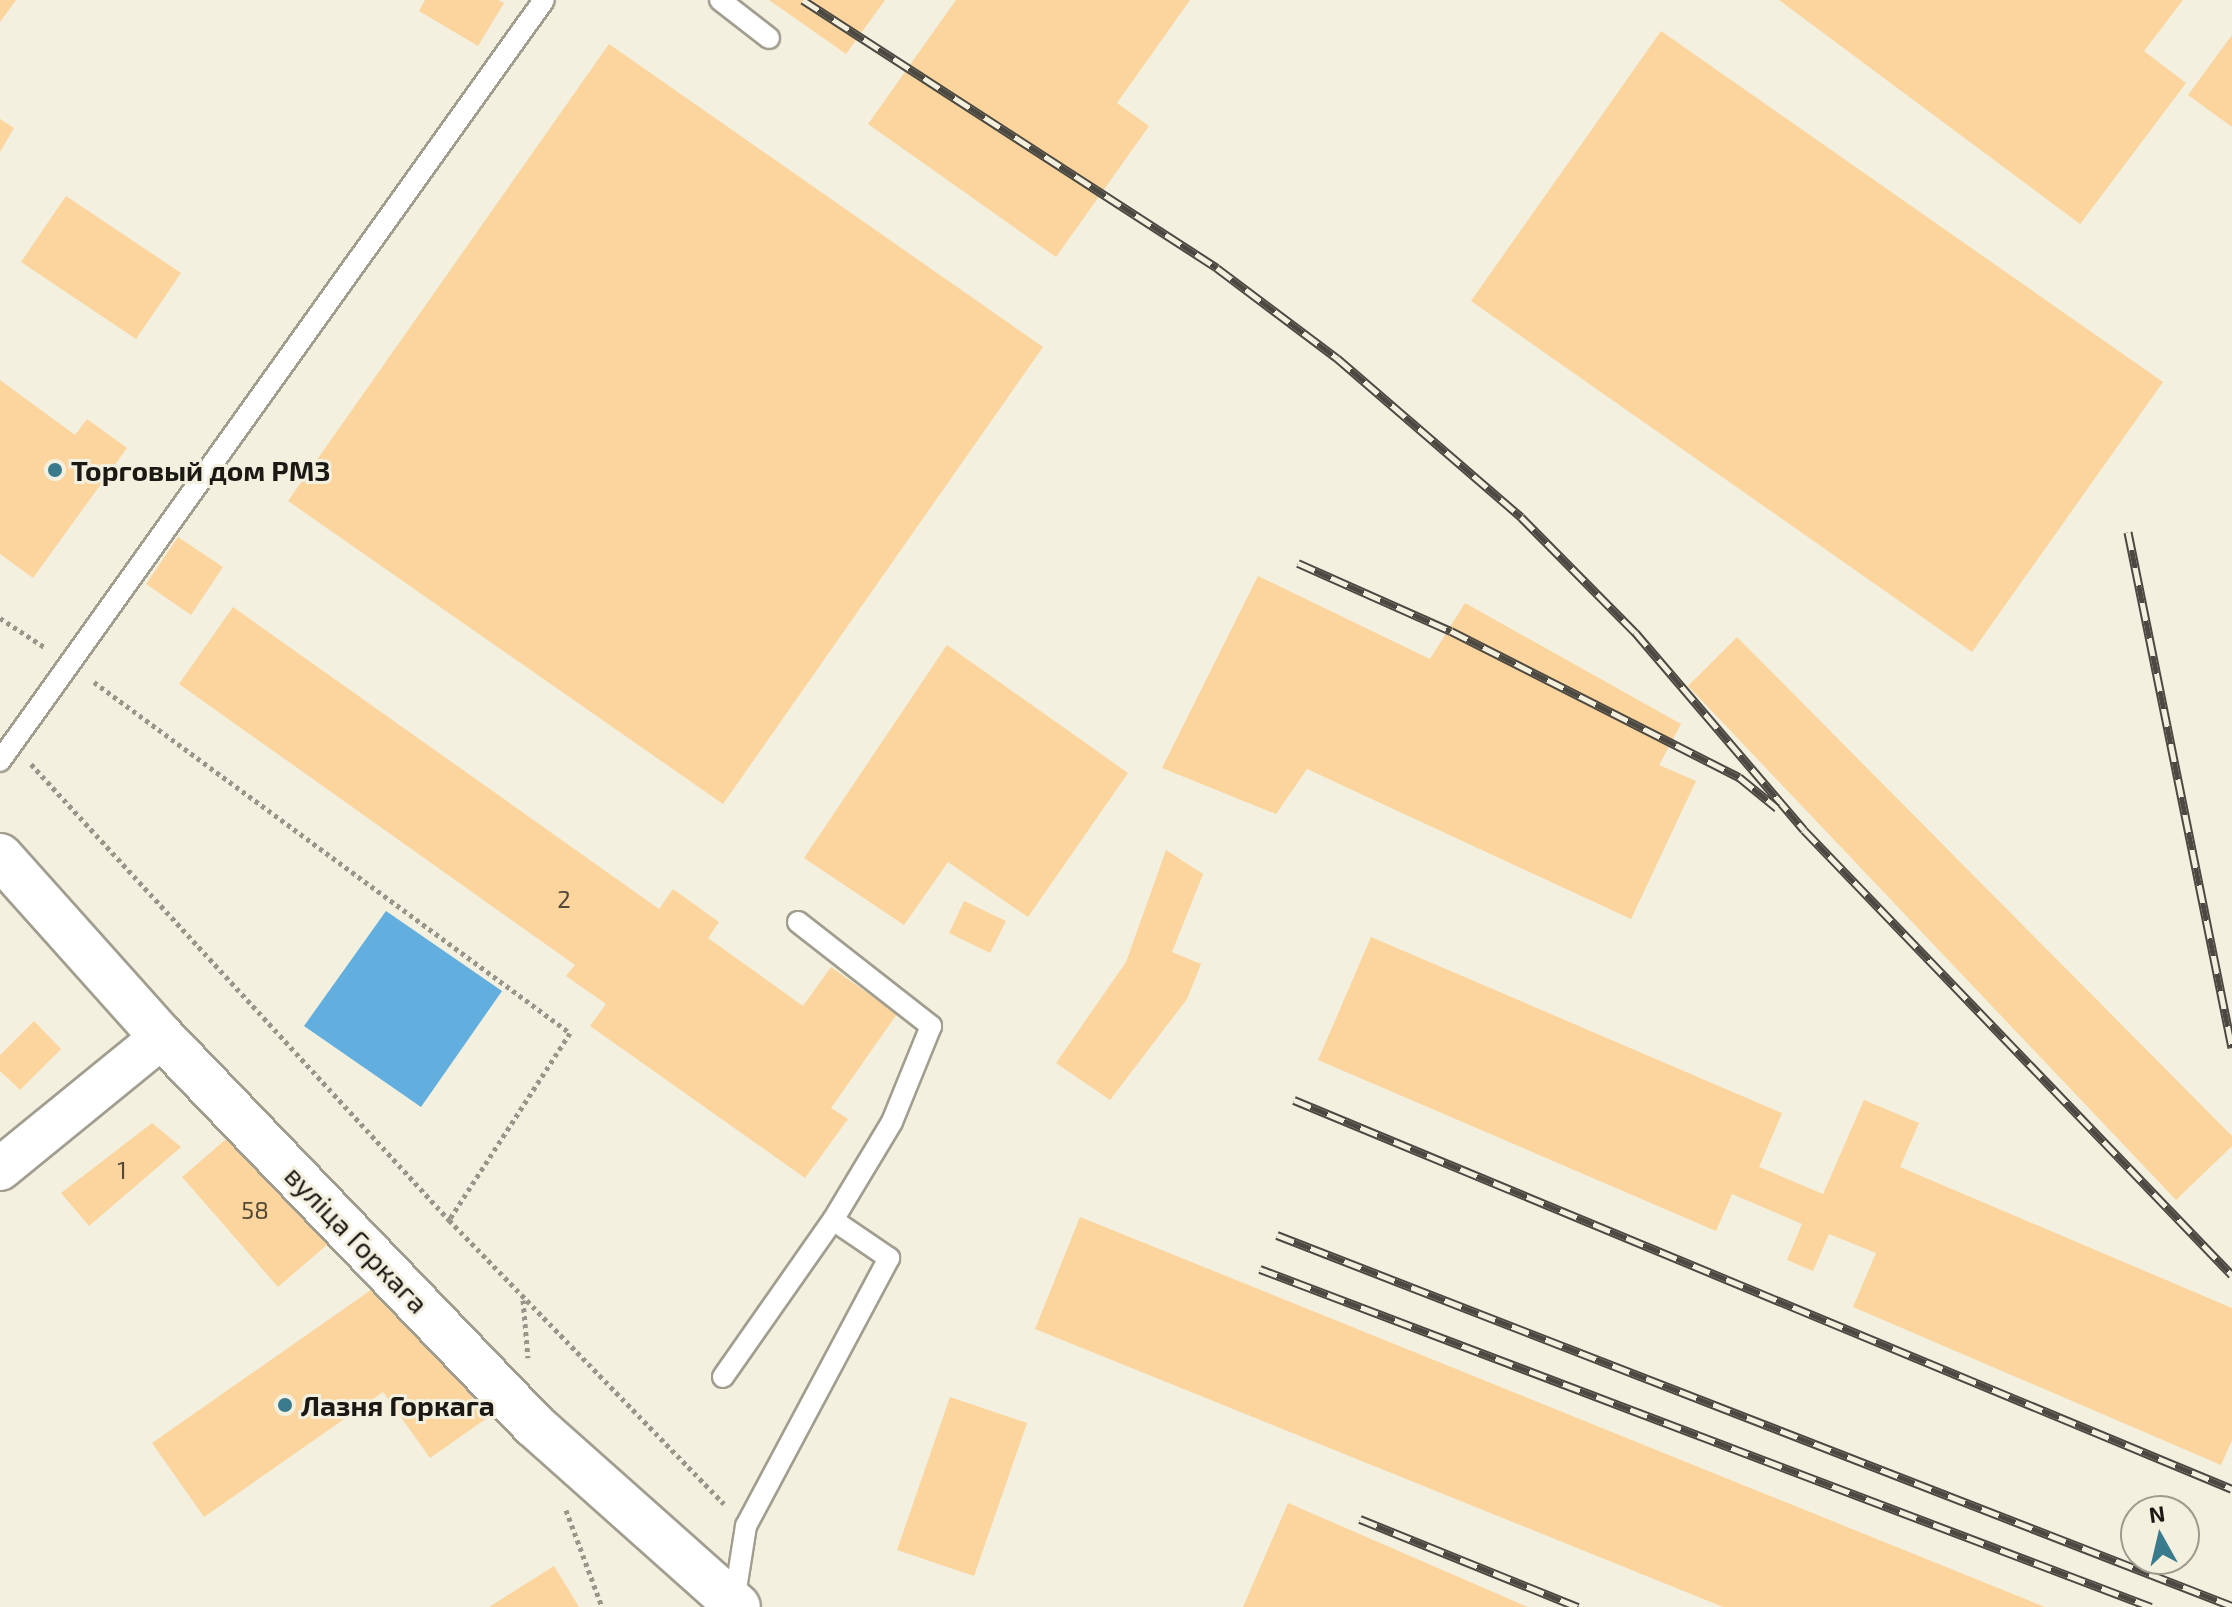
<!DOCTYPE html>
<html>
<head>
<meta charset="utf-8">
<style>
  body { margin:0 }
  #map { position:relative; width:2232px; height:1607px; overflow:hidden; background:#f3f0e0; font-family:"Exo 2",sans-serif }
  div>[style] { position:absolute }
  .water>* { inset:0; background:#62afdf }
  .building>* { inset:0; background:#fbd59d }
  .path>* { height:5px; margin-top:-2.5px; transform-origin:0; background:repeating-linear-gradient(90deg,#98958a 0 4px,transparent 0 8px) }
  .roads { filter:drop-shadow(2px 0 #a19e90) drop-shadow(-2px 0 #a19e90) drop-shadow(0 2px #a19e90) drop-shadow(0 -2px #a19e90) }
  .lane>* { height:20px; margin:-10px; padding:0 10px; transform-origin:10px; border-radius:10px; background:#fff }
  .street>* { height:42px; margin:-21px; padding:0 21px; transform-origin:21px; border-radius:21px; background:#fff }
  .secondary>* { height:44px; margin:-22px; padding:0 22px; transform-origin:22px; border-radius:22px; background:#fff }
  .rail>* { height:9px; margin-top:-4.5px; transform-origin:0; background:repeating-linear-gradient(90deg,#f3f0e0 0 18px,#4b4942 0 36px); box-sizing:border-box; border-block:2px solid #4b4942 }
  .dots>* { width:22px; height:22px; translate:-50% -50%; box-sizing:border-box; border:4px solid #f3f0e0; border-radius:50% }
  span { translate:-50% -50%; white-space:nowrap; text-align:center; line-height:1.15; -webkit-text-stroke:6px #f3f0e0; paint-order:stroke }
  .number-label { font-size:24px; color:#534836 }
  .number-label span { -webkit-text-stroke-width:0 }
  .poi-label { font-size:28px; color:#1b1914; font-weight:700 }
  .left { translate:0 -50%; text-align:left }
  .street-label { font-size:28px; color:#1b1914 }
  .north { position:absolute; left:2120px; top:1495px; width:80px; height:80px; box-sizing:border-box; background:#f3f0e0; border:2px solid #9d9a8e; border-radius:50%; rotate:352deg; font-size:22px; font-weight:700; line-height:32px; text-align:center; color:#1b1914 }
  .north::after { content:''; display:block; margin:auto; width:28px; height:36px; background:#3a7a8d; clip-path:polygon(50% 0,100% 100%,50% 72%,0 100%) }
</style>
</head>
<body>
<div id="map">
  <div class="water">
    <i style="clip-path:polygon(386px 911px,502px 991px,421px 1107px,304px 1026px)"></i>
  </div>
  <div class="building">
    <i style="clip-path:polygon(0 0,16px 0,0 22px)"></i>
    <i style="clip-path:polygon(425px 0,498px 0,504px 3px,478px 46px,419px 11px)"></i>
    <i style="clip-path:polygon(769px 0,885px 0,846px 54px)"></i>
    <i style="clip-path:polygon(956px 0,1190px 0,1117px 103px,1149px 126px,1056px 257px,868px 124px)"></i>
    <i style="clip-path:polygon(1779px 0,2183px 0,2144px 51px,2186px 83px,2080px 224px)"></i>
    <i style="clip-path:polygon(1661px 31px,2163px 382px,1972px 652px,1471px 301px)"></i>
    <i style="clip-path:polygon(2232px 35px,2232px 127px,2188px 95px)"></i>
    <i style="clip-path:polygon(609px 44px,1043px 347px,723px 804px,288px 501px)"></i>
    <i style="clip-path:polygon(0 119px,14px 128px,0 152px)"></i>
    <i style="clip-path:polygon(66px 196px,181px 273px,136px 339px,21px 262px)"></i>
    <i style="clip-path:polygon(0 380px,75px 435px,87px 419px,127px 448px,33px 578px,0 554px)"></i>
    <i style="clip-path:polygon(178px 537px,223px 567px,191px 615px,146px 584px)"></i>
    <i style="clip-path:polygon(1258px 576px,1430px 659px,1465px 603px,1681px 724px,1659px 765px,1696px 781px,1631px 919px,1307px 769px,1276px 814px,1162px 768px)"></i>
    <i style="clip-path:polygon(233px 607px,659px 909px,673px 889px,719px 922px,708px 938px,803px 1006px,831px 967px,897px 1014px,831px 1108px,848px 1119px,805px 1178px,590px 1026px,606px 1004px,566px 976px,575px 965px,179px 684px)"></i>
    <i style="clip-path:polygon(1737px 637px,2232px 1136px,2232px 1146px,2176px 1200px,1688px 686px)"></i>
    <i style="clip-path:polygon(947px 645px,1128px 773px,1028px 917px,948px 862px,904px 925px,804px 858px)"></i>
    <i style="clip-path:polygon(1166px 850px,1203px 874px,1172px 952px,1201px 964px,1187px 999px,1110px 1100px,1056px 1063px,1126px 962px)"></i>
    <i style="clip-path:polygon(964px 901px,1006px 921px,990px 953px,949px 933px)"></i>
    <i style="clip-path:polygon(1371px 937px,1782px 1113px,1759px 1167px,1823px 1194px,1864px 1100px,1919px 1123px,1900px 1167px,2232px 1308px,2232px 1440px,2221px 1465px,1853px 1307px,1876px 1253px,1829px 1234px,1813px 1271px,1787px 1260px,1802px 1224px,1732px 1194px,1716px 1231px,1318px 1060px)"></i>
    <i style="clip-path:polygon(34px 1021px,61px 1049px,20px 1090px,0 1071px,0 1055px)"></i>
    <i style="clip-path:polygon(152px 1123px,181px 1147px,89px 1226px,61px 1193px)"></i>
    <i style="clip-path:polygon(232px 1134px,328px 1244px,278px 1287px,182px 1177px)"></i>
    <i style="clip-path:polygon(1080px 1217px,2045px 1607px,1723px 1607px,1035px 1329px)"></i>
    <i style="clip-path:polygon(388px 1278px,487px 1418px,430px 1458px,383px 1392px,204px 1517px,152px 1443px)"></i>
    <i style="clip-path:polygon(950px 1397px,1027px 1423px,974px 1576px,897px 1550px)"></i>
    <i style="clip-path:polygon(1288px 1503px,1528px 1607px,1243px 1607px)"></i>
    <i style="clip-path:polygon(554px 1566px,579px 1607px,489px 1607px)"></i>
  </div>
  <div class="path">
    <i style="left:0;top:618px;width:55px;rotate:33.1deg"></i>
    <i style="left:94px;top:682px;width:591px;rotate:36.4deg"></i>
    <i style="left:570px;top:1033px;width:223px;rotate:122.9deg"></i>
    <i style="left:31px;top:764px;width:619px;rotate:47.49deg"></i>
    <i style="left:449px;top:1220px;width:395px;rotate:45.9deg"></i>
    <i style="left:523px;top:1300px;width:58px;rotate:85.1deg"></i>
    <i style="left:566px;top:1510px;width:103px;rotate:69.6deg"></i>
  </div>
  <div class="roads">
    <div class="lane">
      <i style="left:720px;top:0;width:62px;rotate:37.8deg"></i>
      <i style="left:0;top:761px;width:935px;rotate:-54.44deg"></i>
      <i style="left:798px;top:922px;width:169px;rotate:38deg"></i>
      <i style="left:931px;top:1026px;width:104px;rotate:112.1deg"></i>
      <i style="left:892px;top:1122px;width:114px;rotate:121deg"></i>
      <i style="left:723px;top:1377px;width:192px;rotate:-55deg"></i>
      <i style="left:833px;top:1220px;width:68px;rotate:34.2deg"></i>
      <i style="left:889px;top:1258px;width:304px;rotate:118.1deg"></i>
      <i style="left:746px;top:1526px;width:77px;rotate:99deg"></i>
    </div>
    <div class="street">
      <i style="left:0;top:1169px;width:209px;rotate:-39.2deg"></i>
    </div>
    <div class="secondary">
      <i style="left:0;top:856px;width:243px;rotate:48.2deg"></i>
      <i style="left:162px;top:1037px;width:538px;rotate:46.21deg"></i>
      <i style="left:534px;top:1425px;width:273px;rotate:41.7deg"></i>
    </div>
  </div>
  <div class="rail">
    <i style="left:803px;top:0;width:493px;rotate:32.9deg"></i>
    <i style="left:1217px;top:268px;width:150px;rotate:36.9deg"></i>
    <i style="left:1337px;top:358px;width:243px;rotate:40.8deg"></i>
    <i style="left:1521px;top:517px;width:162px;rotate:45.3deg"></i>
    <i style="left:1635px;top:632px;width:260px;rotate:49.5deg"></i>
    <i style="left:1804px;top:830px;width:617px;rotate:46.12deg"></i>
    <i style="left:2128px;top:532px;width:526px;rotate:78.6deg"></i>
    <i style="left:1298px;top:563px;width:167px;rotate:24deg"></i>
    <i style="left:1451px;top:631px;width:323px;rotate:26.9deg"></i>
    <i style="left:1739px;top:777px;width:49px;rotate:39.2deg"></i>
    <i style="left:1294px;top:1100px;width:1015px;rotate:22.52deg"></i>
    <i style="left:1277px;top:1235px;width:1025px;rotate:21.23deg"></i>
    <i style="left:1260px;top:1269px;width:953px;rotate:20.77deg"></i>
    <i style="left:1360px;top:1519px;width:235px;rotate:22deg"></i>
  </div>
  <div class="dots">
    <i style="left:55px;top:470px;background:#3a7a8d"></i>
    <i style="left:285px;top:1405px;background:#3a7a8d"></i>
  </div>
  <div class="number-label">
    <span style="left:564px;top:899px">2</span>
    <span style="left:122px;top:1170px">1</span>
    <span style="left:255px;top:1210px">58</span>
  </div>
  <div class="poi-label">
    <span class="left" style="left:71px;top:470px">Торговый дом РМЗ</span>
    <span class="left" style="left:301px;top:1405px">Лазня Горкага</span>
  </div>
  <div class="street-label">
    <span style="left:357px;top:1239px;rotate:46deg">вуліца Горкага</span>
  </div>
  <div class="north">N</div>
</div>
</body>
</html>
